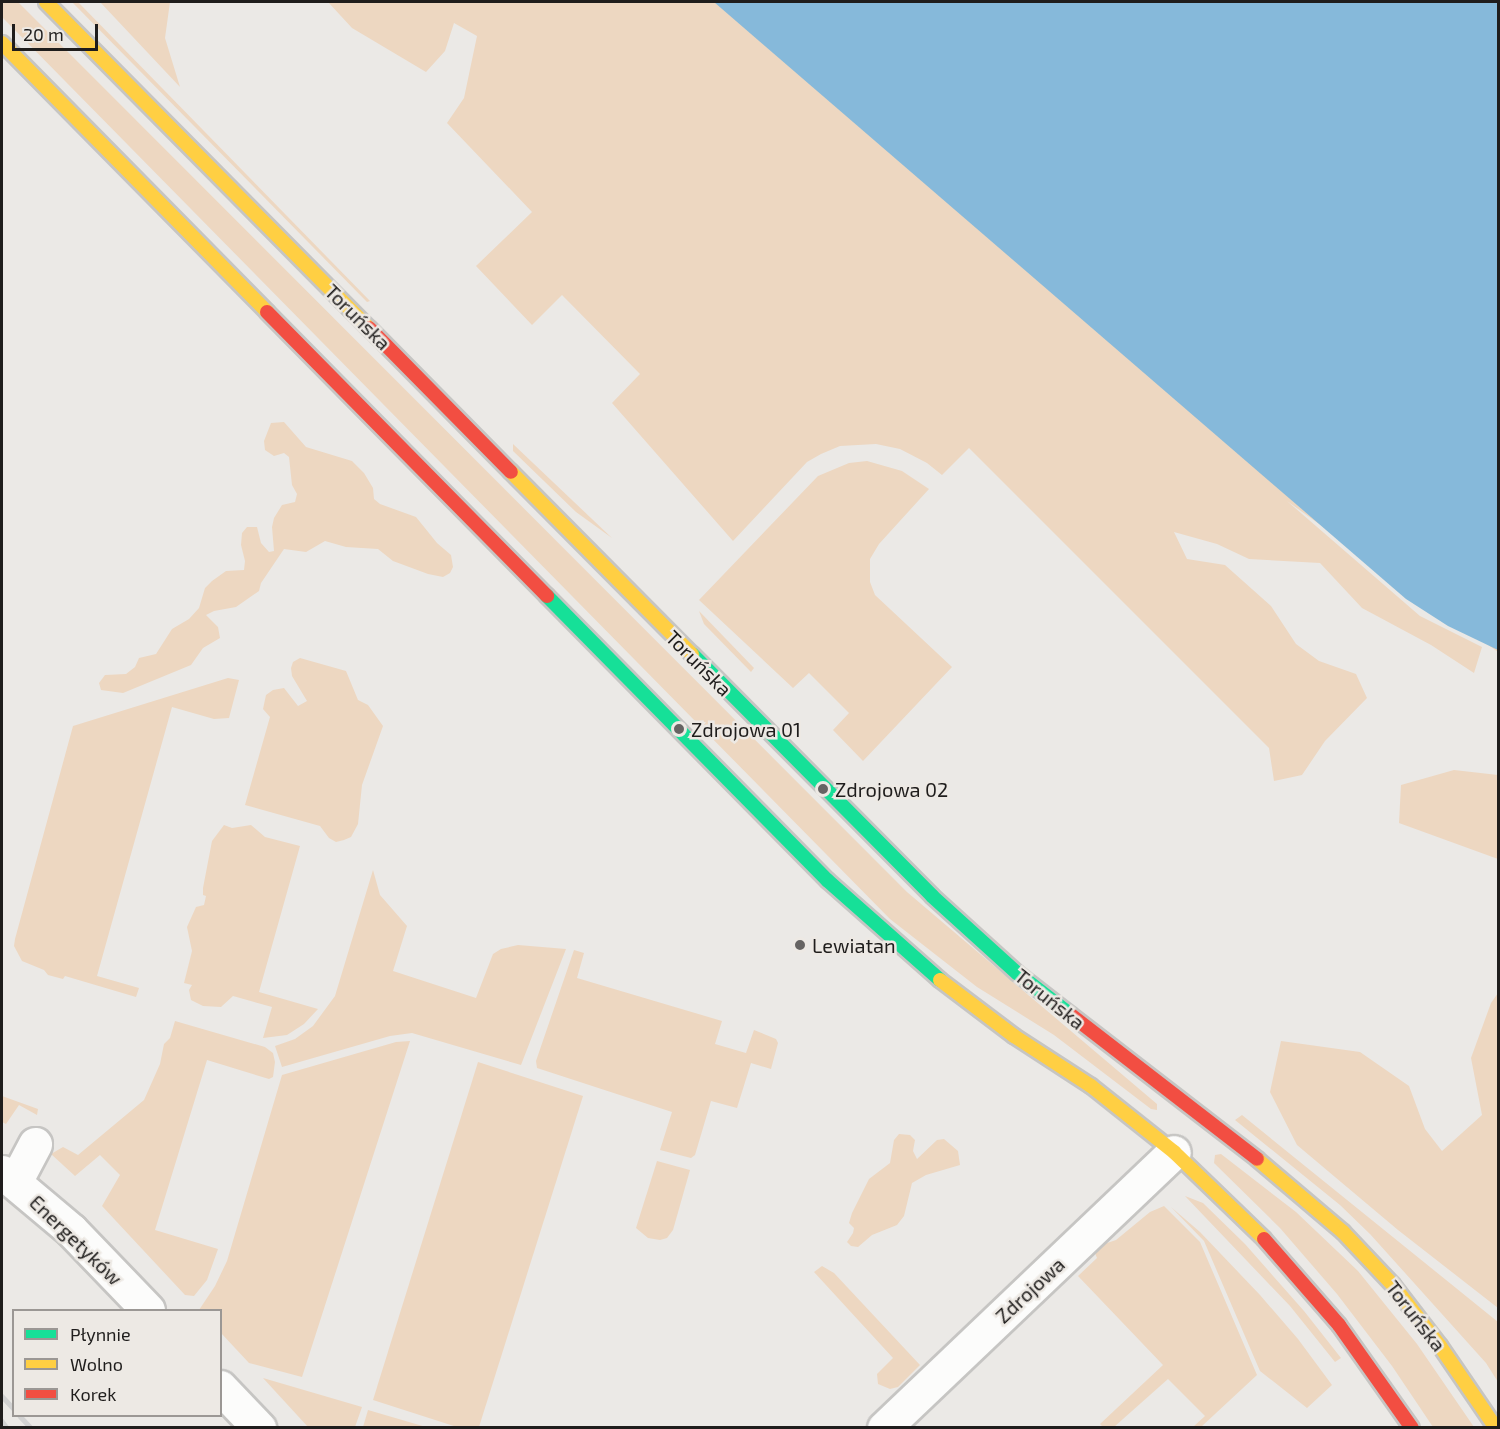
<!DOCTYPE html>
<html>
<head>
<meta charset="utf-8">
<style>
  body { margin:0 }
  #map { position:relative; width:1500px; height:1429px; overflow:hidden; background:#ebe9e6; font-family:"Exo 2",sans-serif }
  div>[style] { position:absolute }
  .green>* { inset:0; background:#edd7c1 }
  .water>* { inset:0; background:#86b9da }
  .roads { filter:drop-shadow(2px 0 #c6c5c3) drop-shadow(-2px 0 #c6c5c3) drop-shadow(0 2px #c6c5c3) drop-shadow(0 -2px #c6c5c3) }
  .street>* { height:33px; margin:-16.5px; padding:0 16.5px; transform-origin:16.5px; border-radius:16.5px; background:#fcfcfb }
  .fast>* { height:14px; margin:-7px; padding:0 7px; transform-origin:7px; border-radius:7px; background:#16e098 }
  .slow>* { height:14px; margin:-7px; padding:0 7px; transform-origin:7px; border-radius:7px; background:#ffcf43 }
  .jam>* { height:14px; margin:-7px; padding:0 7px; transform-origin:7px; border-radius:7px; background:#f24e42 }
  .rail>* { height:4.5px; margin:-2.25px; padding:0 2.25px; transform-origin:2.25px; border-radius:2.25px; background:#d2d2d2 }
  .dots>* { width:16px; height:16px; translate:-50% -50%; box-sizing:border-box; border:3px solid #ede9e4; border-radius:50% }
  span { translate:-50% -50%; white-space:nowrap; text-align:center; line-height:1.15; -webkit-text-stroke:5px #ede9e4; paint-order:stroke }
  .street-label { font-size:20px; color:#1f1d1c }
  .poi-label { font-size:20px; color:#1f1d1c }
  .left { translate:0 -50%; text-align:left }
  .frame { position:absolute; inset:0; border:3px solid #1f1d1c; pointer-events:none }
  .legend { position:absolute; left:12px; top:1309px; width:210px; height:108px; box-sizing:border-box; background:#ede9e4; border:2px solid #9b9794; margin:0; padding:8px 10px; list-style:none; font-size:18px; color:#1f1d1c }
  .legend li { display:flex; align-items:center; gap:12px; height:30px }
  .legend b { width:30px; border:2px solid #9b9794 }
  .scale { position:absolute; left:12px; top:24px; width:86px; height:27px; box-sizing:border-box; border:3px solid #1f1d1c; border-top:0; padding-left:8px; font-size:18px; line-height:21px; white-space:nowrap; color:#1f1d1c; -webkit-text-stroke:4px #ede9e4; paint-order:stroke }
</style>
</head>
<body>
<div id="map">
  <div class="green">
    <i style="clip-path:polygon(2px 2px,18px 2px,907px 892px,1157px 1104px,1157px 1110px,1151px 1109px,1054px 1035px,977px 987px,890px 919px,2px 17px)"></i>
    <i style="clip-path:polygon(72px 2px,78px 2px,370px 301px,367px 302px)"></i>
    <i style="clip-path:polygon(100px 2px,170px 2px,165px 38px,180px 87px)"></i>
    <i style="clip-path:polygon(328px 2px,1498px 2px,1498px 652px,1287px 501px,1420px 616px,1482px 647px,1474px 673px,1431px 645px,1362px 608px,1320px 563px,1249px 559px,1217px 544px,1174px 532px,1187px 559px,1225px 565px,1271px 606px,1296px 644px,1319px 661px,1356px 674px,1367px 698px,1325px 741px,1302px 775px,1274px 781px,1269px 748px,969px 448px,942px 475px,927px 463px,900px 449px,876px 444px,840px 446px,821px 454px,807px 462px,733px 541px,612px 403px,640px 374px,562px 295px,532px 325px,476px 266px,532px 212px,447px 123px,464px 98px,477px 36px,454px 23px,445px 51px,426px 72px,352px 28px)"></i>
    <i style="clip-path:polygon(284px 422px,306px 447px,352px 461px,364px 473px,373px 488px,374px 499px,380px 504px,416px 517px,437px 543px,451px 555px,453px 567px,450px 573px,443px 577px,428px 574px,393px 561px,378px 549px,346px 547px,325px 541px,306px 552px,284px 549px,261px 583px,259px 591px,236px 607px,214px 611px,206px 615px,218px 627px,220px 638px,203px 648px,191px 665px,123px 693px,101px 690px,99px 683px,105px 675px,126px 674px,135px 667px,139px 658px,156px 654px,172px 629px,189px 619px,199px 608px,205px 588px,212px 581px,226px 571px,244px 570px,245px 561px,241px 545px,242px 533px,247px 527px,257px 527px,261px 543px,269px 552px,274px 551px,272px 527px,274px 518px,282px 505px,295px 502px,297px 494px,292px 485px,289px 457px,284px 453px,274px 456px,265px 450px,264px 441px,271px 423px)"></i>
    <i style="clip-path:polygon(513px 444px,612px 538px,576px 512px,513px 451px)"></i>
    <i style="clip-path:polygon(867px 461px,902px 471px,929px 489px,879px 544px,870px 559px,870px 582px,875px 595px,952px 667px,863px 761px,833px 730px,849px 713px,809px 673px,793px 688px,699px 600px,818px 476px,849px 463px)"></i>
    <i style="clip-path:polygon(699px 611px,754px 668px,751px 672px,704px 624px)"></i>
    <i style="clip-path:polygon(300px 658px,346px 671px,358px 700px,368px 705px,383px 726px,362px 785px,358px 824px,351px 837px,344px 840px,336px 842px,329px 838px,320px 826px,245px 805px,270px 717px,263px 709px,266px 695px,273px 690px,284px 688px,298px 706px,307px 701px,292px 676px,291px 668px,293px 662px)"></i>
    <i style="clip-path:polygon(228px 678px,239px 680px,229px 718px,214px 719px,172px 707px,97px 976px,139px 988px,136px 997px,65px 976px,63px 979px,48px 975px,44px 970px,22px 961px,14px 946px,15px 939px,73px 726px)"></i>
    <i style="clip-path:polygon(1454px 770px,1498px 775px,1498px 859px,1399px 823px,1401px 785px)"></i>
    <i style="clip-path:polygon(224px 825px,232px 828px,251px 825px,265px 837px,300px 846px,259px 992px,318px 1009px,304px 1024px,287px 1035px,263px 1038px,272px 1007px,233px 996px,221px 1007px,203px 1006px,191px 1000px,189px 990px,192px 985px,184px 983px,192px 951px,187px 927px,196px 907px,204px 905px,206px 896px,203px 895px,203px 888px,212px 841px)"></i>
    <i style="clip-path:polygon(373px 870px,380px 895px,407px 926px,393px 971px,476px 998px,493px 954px,501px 949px,518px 945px,566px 949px,521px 1065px,412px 1033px,390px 1036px,282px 1067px,275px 1046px,295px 1039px,313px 1026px,335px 996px)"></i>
    <i style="clip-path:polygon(574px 950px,584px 953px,577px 978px,722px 1021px,715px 1044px,746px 1053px,754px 1030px,776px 1039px,778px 1043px,771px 1069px,751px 1063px,737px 1108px,711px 1101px,695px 1155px,691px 1158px,660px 1150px,672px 1112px,537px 1068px,536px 1061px)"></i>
    <i style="clip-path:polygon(1498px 993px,1498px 1308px,1398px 1230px,1297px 1145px,1270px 1092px,1281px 1041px,1360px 1052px,1409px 1086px,1425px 1129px,1442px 1151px,1482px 1115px,1471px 1058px,1491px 1003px)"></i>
    <i style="clip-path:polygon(175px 1021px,265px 1047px,273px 1053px,275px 1062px,273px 1077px,269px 1079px,207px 1060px,155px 1230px,218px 1249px,207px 1280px,194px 1296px,185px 1295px,102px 1206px,120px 1175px,100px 1155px,75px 1176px,51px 1154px,63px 1147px,78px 1155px,144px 1100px,160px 1064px,164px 1044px,170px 1038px)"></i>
    <i style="clip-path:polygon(410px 1041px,302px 1377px,249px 1363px,221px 1333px,220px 1310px,199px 1310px,215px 1286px,227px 1261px,282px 1075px,396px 1042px)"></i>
    <i style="clip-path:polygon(478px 1062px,583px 1096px,479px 1427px,460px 1428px,373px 1400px)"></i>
    <i style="clip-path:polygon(2px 1096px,38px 1109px,37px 1115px,19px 1105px,6px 1124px,2px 1122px)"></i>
    <i style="clip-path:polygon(1242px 1115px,1498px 1322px,1498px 1382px,1486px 1363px,1370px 1234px,1340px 1205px,1235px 1120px)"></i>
    <i style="clip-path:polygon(899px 1134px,910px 1135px,915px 1140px,913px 1151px,917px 1159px,937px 1140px,944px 1139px,958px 1151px,960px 1165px,926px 1175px,912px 1183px,904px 1216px,897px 1225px,872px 1235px,858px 1247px,851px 1246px,847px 1242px,853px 1233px,854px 1228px,849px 1223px,852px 1213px,869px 1179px,890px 1163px,894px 1140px)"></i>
    <i style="clip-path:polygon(1221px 1154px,1296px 1212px,1358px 1271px,1417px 1344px,1474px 1427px,1433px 1427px,1392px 1366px,1337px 1294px,1280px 1228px,1214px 1163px,1215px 1155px)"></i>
    <i style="clip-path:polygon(657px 1161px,690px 1170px,673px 1230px,667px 1238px,660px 1240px,648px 1238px,636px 1228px)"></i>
    <i style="clip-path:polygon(1185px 1196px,1203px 1203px,1245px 1244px,1304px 1311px,1341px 1358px,1335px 1362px,1290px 1306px)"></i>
    <i style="clip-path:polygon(1164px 1206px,1200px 1242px,1257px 1375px,1201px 1427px,1193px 1427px,1205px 1416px,1168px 1379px,1114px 1427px,1103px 1427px,1100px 1424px,1163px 1365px,1078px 1276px,1097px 1258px,1095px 1253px,1101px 1245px,1116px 1240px,1150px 1212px)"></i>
    <i style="clip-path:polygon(1171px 1207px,1200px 1232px,1260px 1295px,1298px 1339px,1332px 1385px,1307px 1408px,1260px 1371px,1204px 1241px)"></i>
    <i style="clip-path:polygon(822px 1266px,834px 1273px,920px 1365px,898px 1387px,890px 1389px,878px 1384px,877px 1374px,893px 1358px,814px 1272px)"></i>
    <i style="clip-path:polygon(263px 1378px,362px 1407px,355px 1427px,308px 1427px)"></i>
    <i style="clip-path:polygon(368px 1410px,426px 1427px,363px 1427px)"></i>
  </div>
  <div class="water">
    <i style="clip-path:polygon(714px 2px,1498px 2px,1498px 650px,1448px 626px,1406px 599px)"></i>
  </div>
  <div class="roads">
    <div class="street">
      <i style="left:2px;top:1172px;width:90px;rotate:40deg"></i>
      <i style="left:71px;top:1230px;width:111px;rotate:46.1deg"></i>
      <i style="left:15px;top:1182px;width:43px;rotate:-62.2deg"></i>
      <i style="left:220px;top:1387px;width:57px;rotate:46.4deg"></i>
      <i style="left:884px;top:1428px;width:400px;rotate:-43.6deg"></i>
    </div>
    <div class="fast">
      <i style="left:547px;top:596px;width:399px;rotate:45.4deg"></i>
      <i style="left:827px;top:880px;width:151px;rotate:41.5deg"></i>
      <i style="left:692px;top:654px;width:341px;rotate:45.2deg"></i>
      <i style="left:932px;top:896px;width:115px;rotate:42.2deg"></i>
      <i style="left:1017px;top:973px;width:68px;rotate:37.9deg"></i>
    </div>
    <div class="slow">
      <i style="left:46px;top:2px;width:459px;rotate:45.3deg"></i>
      <i style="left:2px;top:43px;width:378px;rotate:45.4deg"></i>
      <i style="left:511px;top:472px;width:257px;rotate:45.2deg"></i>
      <i style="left:940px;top:980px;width:93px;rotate:37.1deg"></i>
      <i style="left:1014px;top:1036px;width:92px;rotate:33deg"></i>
      <i style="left:1091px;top:1086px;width:106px;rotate:38.5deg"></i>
      <i style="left:1174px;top:1152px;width:125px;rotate:44deg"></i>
      <i style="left:1257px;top:1159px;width:113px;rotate:40.3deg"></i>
      <i style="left:1343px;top:1232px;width:73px;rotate:46.7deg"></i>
      <i style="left:1393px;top:1285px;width:77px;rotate:52.4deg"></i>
      <i style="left:1440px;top:1346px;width:99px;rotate:55.7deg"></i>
    </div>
    <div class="jam">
      <i style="left:267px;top:312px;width:399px;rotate:45.4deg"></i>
      <i style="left:369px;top:328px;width:202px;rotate:45.4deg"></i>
      <i style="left:1071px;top:1015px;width:235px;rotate:37.7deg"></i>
      <i style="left:1264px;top:1239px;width:114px;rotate:48.9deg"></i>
      <i style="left:1339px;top:1325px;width:126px;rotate:54.7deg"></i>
    </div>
  </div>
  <div class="rail">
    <i style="left:2px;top:1396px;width:18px;rotate:47deg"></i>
    <i style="left:20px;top:1416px;width:16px;rotate:47deg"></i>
    <i style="left:2px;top:1421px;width:9px;rotate:54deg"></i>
  </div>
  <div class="dots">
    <i style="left:679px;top:729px;background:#666463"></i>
    <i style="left:823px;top:789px;background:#666463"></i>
    <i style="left:800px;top:945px;background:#666463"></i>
  </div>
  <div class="street-label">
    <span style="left:358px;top:317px;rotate:45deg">Toruńska</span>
    <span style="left:699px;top:663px;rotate:45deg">Toruńska</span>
    <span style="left:1050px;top:999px;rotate:39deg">Toruńska</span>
    <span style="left:76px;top:1240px;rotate:44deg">Energetyków</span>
    <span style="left:1030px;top:1290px;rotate:-43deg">Zdrojowa</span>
    <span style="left:1416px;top:1316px;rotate:52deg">Toruńska</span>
  </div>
  <div class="poi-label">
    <span class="left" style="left:691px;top:729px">Zdrojowa 01</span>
    <span class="left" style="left:835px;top:789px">Zdrojowa 02</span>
    <span class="left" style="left:812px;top:945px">Lewiatan</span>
  </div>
  <div class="frame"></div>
  <ul class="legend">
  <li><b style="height:8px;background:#16e098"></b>Płynnie</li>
  <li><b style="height:8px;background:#ffcf43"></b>Wolno</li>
  <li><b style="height:8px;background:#f24e42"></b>Korek</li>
  </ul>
  <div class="scale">20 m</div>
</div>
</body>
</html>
